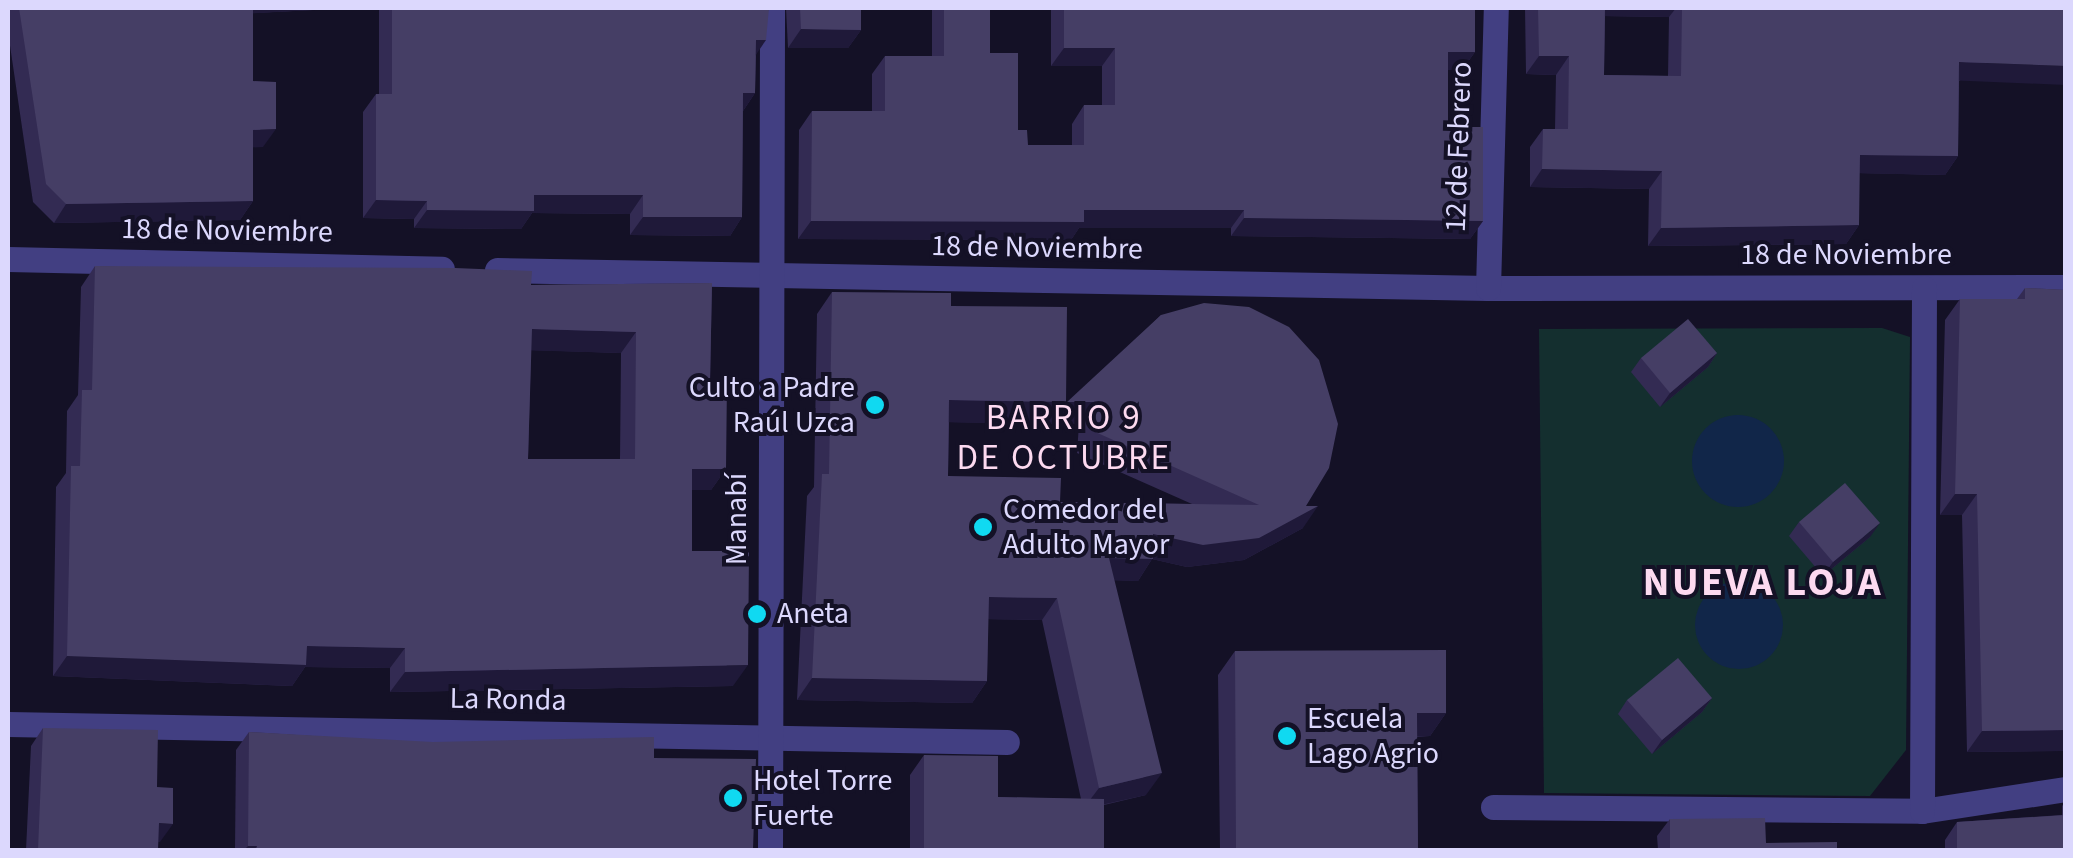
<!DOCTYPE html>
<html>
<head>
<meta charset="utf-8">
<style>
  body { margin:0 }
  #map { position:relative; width:2073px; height:858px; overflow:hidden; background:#141126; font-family:"Source Sans 3",sans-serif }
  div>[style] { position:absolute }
  .green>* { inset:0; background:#142f2f }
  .water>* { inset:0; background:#112649 }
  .round { border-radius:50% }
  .street>* { height:25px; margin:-12.5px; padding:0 12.5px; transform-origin:12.5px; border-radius:12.5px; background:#423f82 }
  .wall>* { inset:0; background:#332b53 }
  .shaded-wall>* { inset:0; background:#1f1939 }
  .building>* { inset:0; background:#453e65 }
  .dots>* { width:28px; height:28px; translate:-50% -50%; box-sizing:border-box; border:5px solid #141126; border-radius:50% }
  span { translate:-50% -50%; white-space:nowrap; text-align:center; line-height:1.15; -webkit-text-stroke:8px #141126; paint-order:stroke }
  .street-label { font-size:30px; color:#dcd8fd }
  .poi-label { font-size:30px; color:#dcd8fd }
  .right { translate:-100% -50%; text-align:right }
  .left { translate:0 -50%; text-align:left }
  .quarter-label { font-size:35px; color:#fddaf0; letter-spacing:2.5px }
  .district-label { font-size:40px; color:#fddaf0; font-weight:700; letter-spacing:2.5px }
  .frame { position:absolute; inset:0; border:10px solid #dcd8fd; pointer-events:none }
</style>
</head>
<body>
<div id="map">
  <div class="green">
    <i style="clip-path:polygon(1882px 328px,1910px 337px,1906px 750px,1870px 796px,1544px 793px,1539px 329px)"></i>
  </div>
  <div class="water">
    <i class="round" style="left:1692px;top:415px;width:92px;height:92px"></i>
    <i class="round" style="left:1695px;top:581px;width:88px;height:88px"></i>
  </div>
  <div class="street">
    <i style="left:8px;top:259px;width:434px;rotate:1.3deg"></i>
    <i style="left:497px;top:270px;width:991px;rotate:1.04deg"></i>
    <i style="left:1488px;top:288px;width:578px;rotate:-0.1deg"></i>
    <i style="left:1488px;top:288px;width:280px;rotate:-88.4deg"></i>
    <i style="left:8px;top:724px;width:999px;rotate:1.03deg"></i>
    <i style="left:1493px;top:807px;width:429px;rotate:0.5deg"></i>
    <i style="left:1922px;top:811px;width:146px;rotate:-8.7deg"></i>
    <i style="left:1922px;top:811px;width:523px;rotate:-89.78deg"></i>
    <i style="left:770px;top:850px;width:842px;rotate:-89.86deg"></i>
  </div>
  <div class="wall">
    <i style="clip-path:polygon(8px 8px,352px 8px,253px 13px,253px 81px,263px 147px,253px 147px,253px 201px,240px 220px,54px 223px,33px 202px,8px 32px)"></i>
    <i style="clip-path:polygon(379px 8px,769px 8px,756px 55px,755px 93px,743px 111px,742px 217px,730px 236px,630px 235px,630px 214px,532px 213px,521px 229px,414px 228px,414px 219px,363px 218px,363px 112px,376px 94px,379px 94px)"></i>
    <i style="clip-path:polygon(786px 8px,861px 8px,861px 30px,848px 48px,788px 48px)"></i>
    <i style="clip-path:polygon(932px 8px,990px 8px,990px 53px,1018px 130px,1028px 145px,1072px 145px,1072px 124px,1084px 105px,1102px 105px,1102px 66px,1051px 66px,1051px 8px,1475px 8px,1475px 52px,1462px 70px,1448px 70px,1448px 127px,1483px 221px,1470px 239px,1231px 236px,1231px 228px,1079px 228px,1071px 240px,798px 239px,799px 130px,812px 111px,872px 111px,872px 74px,885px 56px,932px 56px)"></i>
    <i style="clip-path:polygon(evenodd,1525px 8px,2066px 8px,1959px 81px,1958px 156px,1945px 175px,1859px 173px,1859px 225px,1846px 244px,1648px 246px,1649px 189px,1530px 187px,1530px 147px,1543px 129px,1555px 129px,1556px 75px,1526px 74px,1525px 8px,1605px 16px,1669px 17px,1668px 76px,1604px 75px,1605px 16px)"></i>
    <i style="clip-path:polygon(evenodd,95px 266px,531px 285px,712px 283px,710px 382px,726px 469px,711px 490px,692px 490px,692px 551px,733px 686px,390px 692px,390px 668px,305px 667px,292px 686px,53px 676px,56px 487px,66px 473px,67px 411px,78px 395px,81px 287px,95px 266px,531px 350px,621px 353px,620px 459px,528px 459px,531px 350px)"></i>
    <i style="clip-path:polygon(2025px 288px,2066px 290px,2066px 747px,2062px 751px,1967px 752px,1962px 515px,1940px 515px,1945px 320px,1960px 299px,2017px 299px)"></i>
    <i style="clip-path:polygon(832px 292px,951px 306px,1051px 424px,949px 422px,948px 476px,1060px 502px,1192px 504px,1077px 453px,1079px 424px,1051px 424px,1161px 315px,1306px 506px,1303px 528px,1244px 560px,1187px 567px,1152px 559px,1138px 581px,1114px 580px,1146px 795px,1104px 805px,1104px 850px,910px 850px,910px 775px,924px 755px,998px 797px,1081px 799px,1042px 620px,988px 619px,987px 681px,972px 703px,797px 700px,807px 496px,814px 487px,817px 314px)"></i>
    <i style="clip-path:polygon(1717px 353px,1708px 367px,1660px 407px,1631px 372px,1641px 358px)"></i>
    <i style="clip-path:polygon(1799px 522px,1870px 537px,1823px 576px,1789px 536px)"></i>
    <i style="clip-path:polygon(1235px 651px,1446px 713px,1430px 736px,1417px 737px,1418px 850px,1220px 850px,1218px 675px)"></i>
    <i style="clip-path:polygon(1712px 698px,1702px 712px,1652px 754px,1618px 714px,1627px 700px)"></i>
    <i style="clip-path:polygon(43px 728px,157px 787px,160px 842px,158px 842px,158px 850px,26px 850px,31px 746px)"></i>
    <i style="clip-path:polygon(249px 732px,654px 758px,753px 850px,235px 850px,236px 750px)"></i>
    <i style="clip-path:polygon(2066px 800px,2066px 850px,1945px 850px,1945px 840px,1957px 822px,2062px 815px,2062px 806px)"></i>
    <i style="clip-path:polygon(1670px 819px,1766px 843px,1837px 850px,1658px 850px,1657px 836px)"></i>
  </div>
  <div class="shaded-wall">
    <i style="clip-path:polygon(245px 8px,352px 8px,240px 14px)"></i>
    <i style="clip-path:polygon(1598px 8px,1676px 8px,1669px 17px,1592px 16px)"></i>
    <i style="clip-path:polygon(801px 29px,861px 30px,848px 48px,788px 48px)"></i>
    <i style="clip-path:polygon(756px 40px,766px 40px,753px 59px)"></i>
    <i style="clip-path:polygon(1064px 48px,1115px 48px,1102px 66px,1051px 66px)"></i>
    <i style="clip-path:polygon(1448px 52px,1475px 52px,1462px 70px,1436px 70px)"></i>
    <i style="clip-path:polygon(1539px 56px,1569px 56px,1556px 75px,1526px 74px)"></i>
    <i style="clip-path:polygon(1959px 62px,2066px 66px,2066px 85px,1946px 80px)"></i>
    <i style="clip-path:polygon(743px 93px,755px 93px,743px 111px)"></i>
    <i style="clip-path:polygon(276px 129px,263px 147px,240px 148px,253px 130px)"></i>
    <i style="clip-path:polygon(1860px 155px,1958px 156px,1945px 175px,1847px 173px)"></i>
    <i style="clip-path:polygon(1542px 169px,1662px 171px,1649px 189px,1530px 187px)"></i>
    <i style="clip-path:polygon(534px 195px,643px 195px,630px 214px,532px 213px,521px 229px,414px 228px,427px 210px)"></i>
    <i style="clip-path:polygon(376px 200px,427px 201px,414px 219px,363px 218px)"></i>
    <i style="clip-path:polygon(253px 201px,240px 220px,54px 223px,66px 204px)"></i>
    <i style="clip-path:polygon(1084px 210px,1244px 210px,1231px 228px,1079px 228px,1071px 240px,798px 239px,811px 221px)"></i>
    <i style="clip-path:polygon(643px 217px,742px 217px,730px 236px,630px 235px)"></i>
    <i style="clip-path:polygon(1244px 218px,1483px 221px,1470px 239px,1231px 236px)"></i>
    <i style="clip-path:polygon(1859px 225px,1846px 244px,1648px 246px,1661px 228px)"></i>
    <i style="clip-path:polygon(532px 329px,636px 332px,621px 353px,517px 350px)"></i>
    <i style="clip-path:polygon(1717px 353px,1708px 367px,1660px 407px,1670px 393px)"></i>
    <i style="clip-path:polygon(949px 400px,1066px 402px,1051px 424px,934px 422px)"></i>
    <i style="clip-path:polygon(1067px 402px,1094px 402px,1079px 424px,1051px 424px)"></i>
    <i style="clip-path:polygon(692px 469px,726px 469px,711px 490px,678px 490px)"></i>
    <i style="clip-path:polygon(1955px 494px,1977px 494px,1962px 515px,1940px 515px)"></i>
    <i style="clip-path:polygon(1318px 506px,1303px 528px,1244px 560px,1187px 567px,1152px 559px,1138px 581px,1093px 580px,1109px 558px,1153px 534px)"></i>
    <i style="clip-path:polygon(1880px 523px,1870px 537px,1823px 576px,1833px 562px)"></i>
    <i style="clip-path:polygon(989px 597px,1057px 598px,1042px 620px,973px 619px)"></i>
    <i style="clip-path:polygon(307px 646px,405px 648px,390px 668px,305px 667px,292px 686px,53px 676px,67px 656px)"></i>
    <i style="clip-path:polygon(748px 665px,733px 686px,390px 692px,405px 672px)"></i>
    <i style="clip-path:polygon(812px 678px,987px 681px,972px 703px,797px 700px)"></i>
    <i style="clip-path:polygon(1712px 698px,1702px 712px,1652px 754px,1662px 740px)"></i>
    <i style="clip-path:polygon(1417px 713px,1446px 713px,1430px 736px,1400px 737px)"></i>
    <i style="clip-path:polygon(2066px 730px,2066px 747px,2062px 751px,1967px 752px,1982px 731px)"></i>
    <i style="clip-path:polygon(1162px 773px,1146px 795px,1083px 809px,1099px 788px)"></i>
    <i style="clip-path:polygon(159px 823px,173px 824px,160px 842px,146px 842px)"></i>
    <i style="clip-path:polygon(248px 846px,257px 846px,254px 850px,244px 850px)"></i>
  </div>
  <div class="building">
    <i style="clip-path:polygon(19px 8px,253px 8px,253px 81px,276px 82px,276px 129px,253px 130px,253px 201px,66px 204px,46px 184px)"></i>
    <i style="clip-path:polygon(392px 8px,769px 8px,766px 40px,756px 40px,755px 93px,743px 93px,742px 217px,643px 217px,643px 195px,534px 195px,534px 211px,427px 210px,427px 201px,376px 200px,376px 94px,392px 94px)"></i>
    <i style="clip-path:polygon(800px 8px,861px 8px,861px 30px,801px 29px)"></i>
    <i style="clip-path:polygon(944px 8px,990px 8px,990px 53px,1018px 53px,1018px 130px,1027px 130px,1028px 145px,1084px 145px,1084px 105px,1115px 105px,1115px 48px,1064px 48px,1064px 8px,1475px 8px,1475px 52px,1448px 52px,1448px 127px,1483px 127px,1483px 221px,1244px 218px,1244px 210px,1084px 210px,1084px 222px,811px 221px,812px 111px,885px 111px,885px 56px,944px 56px)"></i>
    <i style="clip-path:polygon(1538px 8px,1605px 8px,1604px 75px,1681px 76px,1682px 8px,2066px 8px,2066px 66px,1959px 62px,1958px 156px,1860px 155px,1859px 225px,1661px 228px,1662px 171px,1542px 169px,1543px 129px,1568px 129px,1569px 56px,1539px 56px)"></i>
    <i style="clip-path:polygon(evenodd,95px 266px,455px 268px,532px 271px,531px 285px,712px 283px,710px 382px,727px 382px,726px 469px,692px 469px,692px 551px,749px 551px,748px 665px,405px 672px,405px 648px,307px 646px,306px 665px,67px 656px,71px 466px,80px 466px,82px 390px,92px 390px,95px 266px,532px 329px,636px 332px,635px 459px,528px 459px,532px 329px)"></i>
    <i style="clip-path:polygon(2025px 288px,2066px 290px,2066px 730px,1982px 731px,1977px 494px,1955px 494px,1960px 299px,2025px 299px)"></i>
    <i style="clip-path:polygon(832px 292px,951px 293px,951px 306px,1067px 307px,1066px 402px,949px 400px,948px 476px,1061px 478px,1060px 502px,1259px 505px,1093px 431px,1094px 402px,1067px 402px,1161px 315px,1204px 303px,1249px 307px,1289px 327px,1319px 360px,1338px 424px,1329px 468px,1306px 506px,1318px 506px,1259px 538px,1203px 545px,1153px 534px,1153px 559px,1109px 558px,1162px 773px,1099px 788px,1057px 598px,989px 597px,987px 681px,812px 678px,822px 474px,829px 474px)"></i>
    <i style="clip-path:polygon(1688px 319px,1717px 353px,1670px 393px,1641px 358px)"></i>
    <i style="clip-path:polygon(1845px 483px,1880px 523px,1833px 562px,1799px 522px)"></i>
    <i style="clip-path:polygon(1446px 650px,1446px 713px,1417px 713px,1418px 850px,1236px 850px,1235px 651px)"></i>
    <i style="clip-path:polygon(1678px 658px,1712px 698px,1662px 740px,1627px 700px)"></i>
    <i style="clip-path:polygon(43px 728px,158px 730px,157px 787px,173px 788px,173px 824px,159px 823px,158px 850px,38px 850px)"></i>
    <i style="clip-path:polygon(249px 732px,433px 742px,654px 737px,654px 758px,756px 759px,753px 850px,257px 850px,257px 846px,248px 846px)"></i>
    <i style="clip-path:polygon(924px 755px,998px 756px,998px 797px,1104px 799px,1104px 850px,924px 850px)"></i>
    <i style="clip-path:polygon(2066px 815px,2066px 850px,1957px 850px,1957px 822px)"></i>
    <i style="clip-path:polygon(1765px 818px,1766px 843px,1837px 842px,1837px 850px,1670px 850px,1670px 819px)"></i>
  </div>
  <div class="dots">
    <i style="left:875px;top:405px;background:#10d9f1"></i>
    <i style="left:983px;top:527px;background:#10d9f1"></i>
    <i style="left:757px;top:614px;background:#10d9f1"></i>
    <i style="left:1287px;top:736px;background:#10d9f1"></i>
    <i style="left:733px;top:798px;background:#10d9f1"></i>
  </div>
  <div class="street-label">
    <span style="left:1459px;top:147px;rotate:-88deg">12 de Febrero</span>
    <span style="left:227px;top:231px;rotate:1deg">18 de Noviembre</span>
    <span style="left:1037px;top:248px;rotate:1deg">18 de Noviembre</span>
    <span style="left:1846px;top:255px">18 de Noviembre</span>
    <span style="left:737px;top:519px;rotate:-90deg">Manabí</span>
    <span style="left:508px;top:700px;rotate:1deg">La Ronda</span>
  </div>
  <div class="poi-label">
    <span class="right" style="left:855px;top:405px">Culto a Padre<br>Raúl Uzca</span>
    <span class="left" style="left:1003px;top:527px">Comedor del<br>Adulto Mayor</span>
    <span class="left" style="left:777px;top:614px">Aneta</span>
    <span class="left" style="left:1307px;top:736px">Escuela<br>Lago Agrio</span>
    <span class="left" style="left:753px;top:798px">Hotel Torre<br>Fuerte</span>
  </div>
  <div class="quarter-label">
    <span style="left:1064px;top:438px">BARRIO 9<br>DE OCTUBRE</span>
  </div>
  <div class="district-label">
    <span style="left:1763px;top:583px">NUEVA LOJA</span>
  </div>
  <div class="frame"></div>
</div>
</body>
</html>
